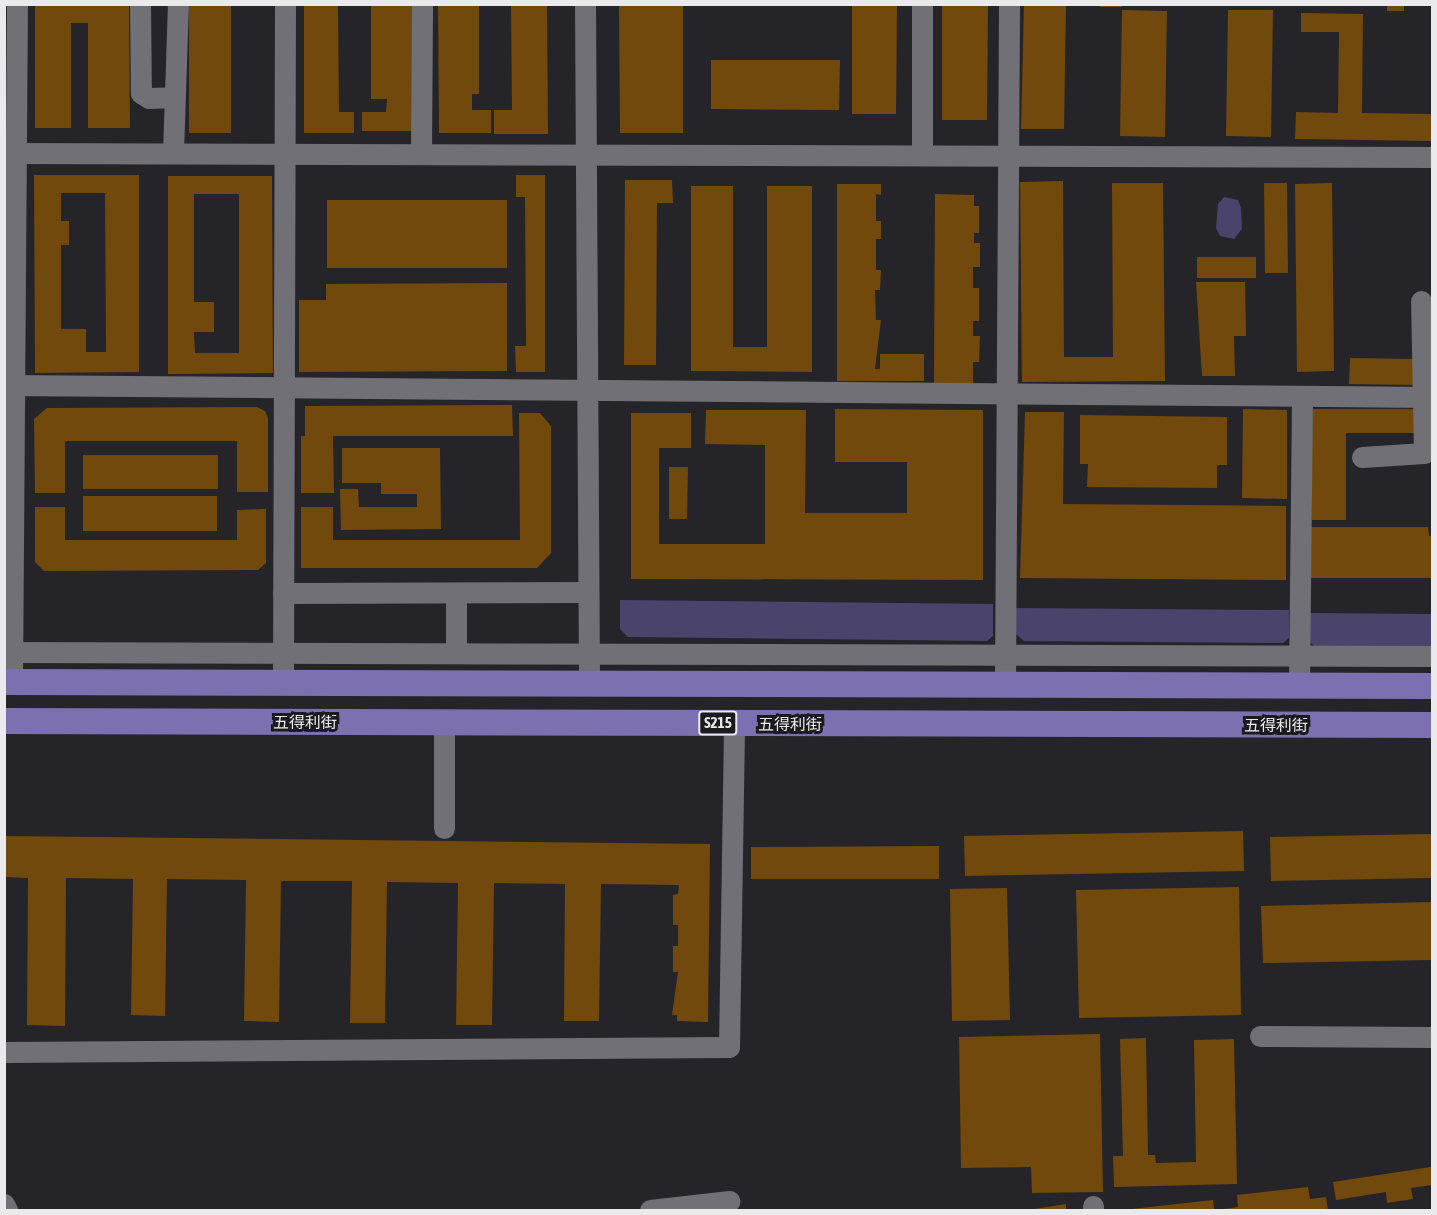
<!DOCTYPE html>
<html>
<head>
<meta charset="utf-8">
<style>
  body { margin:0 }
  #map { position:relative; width:1437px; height:1215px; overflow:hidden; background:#252429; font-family:"Asap Condensed","Noto Sans SC",sans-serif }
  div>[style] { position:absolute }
  .green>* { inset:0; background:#4a436c }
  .building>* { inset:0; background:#71490d }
  .minor>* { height:21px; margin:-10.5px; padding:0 10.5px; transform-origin:10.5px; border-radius:10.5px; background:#717076 }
  .major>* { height:26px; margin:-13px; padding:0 13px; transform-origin:13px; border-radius:13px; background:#7d70b1 }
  span { translate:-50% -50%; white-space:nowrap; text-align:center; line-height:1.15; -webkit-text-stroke:6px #1b1b1f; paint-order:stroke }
  .shield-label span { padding:2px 4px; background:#1b1b1f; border:2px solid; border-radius:4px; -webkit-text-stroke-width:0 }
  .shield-label { font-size:15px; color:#eaeaed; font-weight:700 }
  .street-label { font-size:16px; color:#eaeaed }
  .frame { position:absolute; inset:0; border:6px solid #eaeaed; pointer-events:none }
</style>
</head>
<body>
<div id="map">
  <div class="green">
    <i style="clip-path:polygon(1224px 197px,1238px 200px,1241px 208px,1242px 229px,1234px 239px,1220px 236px,1216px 228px,1218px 204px)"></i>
    <i style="clip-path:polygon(620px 600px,993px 604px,993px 636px,987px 641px,628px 637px,620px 629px)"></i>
    <i style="clip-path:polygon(1016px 608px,1289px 610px,1289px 638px,1283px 643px,1024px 641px,1016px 634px)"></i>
    <i style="clip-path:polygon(1309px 613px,1432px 614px,1432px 647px,1314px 646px,1309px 641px)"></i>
  </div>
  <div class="building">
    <i style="clip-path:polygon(35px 4px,129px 4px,130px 128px,88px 128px,88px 23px,71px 23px,71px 128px,35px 128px)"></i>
    <i style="clip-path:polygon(304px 4px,338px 4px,339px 112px,354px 112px,354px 133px,304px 133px)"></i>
    <i style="clip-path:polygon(371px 4px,413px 4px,413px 131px,362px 131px,362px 112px,386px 112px,387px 99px,371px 99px)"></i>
    <i style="clip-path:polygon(438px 4px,479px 4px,479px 94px,472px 94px,472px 110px,491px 110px,491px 133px,439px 133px)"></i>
    <i style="clip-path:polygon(511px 4px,547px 4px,548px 134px,494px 134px,494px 110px,512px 110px)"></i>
    <i style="clip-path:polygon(619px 4px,683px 4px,683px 133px,620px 133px)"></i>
    <i style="clip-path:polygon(852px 4px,897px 4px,896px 114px,852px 114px)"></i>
    <i style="clip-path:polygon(942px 4px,988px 4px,987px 120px,942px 120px)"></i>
    <i style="clip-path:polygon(1024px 4px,1066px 4px,1064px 129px,1021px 129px)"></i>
    <i style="clip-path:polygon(1100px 4px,1122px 4px,1122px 7px,1100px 7px)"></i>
    <i style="clip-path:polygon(1387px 4px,1404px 4px,1404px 11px,1387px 11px)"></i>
    <i style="clip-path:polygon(189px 5px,231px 5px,231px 133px,189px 133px)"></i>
    <i style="clip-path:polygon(1122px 10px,1167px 11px,1165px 137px,1120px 136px)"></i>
    <i style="clip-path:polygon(1228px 10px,1273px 10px,1271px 137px,1226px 136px)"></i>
    <i style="clip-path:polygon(1301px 13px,1363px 14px,1362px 113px,1432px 114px,1432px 141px,1295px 139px,1296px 112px,1338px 113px,1339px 32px,1301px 32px)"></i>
    <i style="clip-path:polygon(711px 60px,840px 60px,839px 110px,711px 109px)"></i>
    <i style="clip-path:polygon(evenodd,34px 175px,139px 175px,139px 372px,35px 373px,34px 175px,61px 193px,105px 193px,106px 352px,86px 352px,86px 329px,61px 329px,61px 245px,69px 245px,69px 221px,61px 221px,61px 193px)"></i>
    <i style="clip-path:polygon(516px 175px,545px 175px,545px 372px,516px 372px,515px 346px,526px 346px,525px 197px,516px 197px)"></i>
    <i style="clip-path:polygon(evenodd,168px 176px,272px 176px,273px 373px,168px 374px,168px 176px,194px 194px,239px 194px,239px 353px,195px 353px,194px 332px,214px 332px,214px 302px,194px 302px,194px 194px)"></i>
    <i style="clip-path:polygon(625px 180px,672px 180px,673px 203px,657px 203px,656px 365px,624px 365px)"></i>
    <i style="clip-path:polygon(1063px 181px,1064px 357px,1113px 357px,1112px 183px,1163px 183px,1165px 381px,1022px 382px,1020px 182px)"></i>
    <i style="clip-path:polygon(1264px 183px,1287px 183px,1288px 273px,1265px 273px)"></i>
    <i style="clip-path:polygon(1332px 183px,1334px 371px,1297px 372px,1295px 184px)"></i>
    <i style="clip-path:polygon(837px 184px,881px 184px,881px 195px,876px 194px,876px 221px,881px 221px,881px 239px,876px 239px,876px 270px,881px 270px,880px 290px,875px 290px,876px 320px,881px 320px,875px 369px,880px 369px,880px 354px,924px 354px,924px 381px,837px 381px)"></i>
    <i style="clip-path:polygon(691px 186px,733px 186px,733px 347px,767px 347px,767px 186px,812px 186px,812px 372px,691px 371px)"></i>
    <i style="clip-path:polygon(935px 194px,974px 195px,974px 206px,979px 206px,979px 233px,974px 233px,974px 243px,980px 243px,980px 267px,973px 267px,973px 288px,979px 288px,979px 321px,973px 321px,973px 336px,980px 336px,979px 362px,973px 362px,973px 384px,934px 384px)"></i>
    <i style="clip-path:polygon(327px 200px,507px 200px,507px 268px,327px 268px)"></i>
    <i style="clip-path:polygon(1197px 257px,1256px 257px,1256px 278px,1197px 278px)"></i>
    <i style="clip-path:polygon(1196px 282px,1245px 282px,1246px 336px,1234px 336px,1235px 376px,1202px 376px)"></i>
    <i style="clip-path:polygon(507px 283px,507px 371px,299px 372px,299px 300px,326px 300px,326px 284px)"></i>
    <i style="clip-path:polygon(1350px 358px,1415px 359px,1415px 385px,1349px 384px)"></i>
    <i style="clip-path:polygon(512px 405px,513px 436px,333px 436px,334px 493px,301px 493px,301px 436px,305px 436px,305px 406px)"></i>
    <i style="clip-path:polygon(257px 407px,265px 411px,268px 418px,268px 492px,237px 492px,237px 441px,65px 441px,65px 493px,35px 493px,34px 419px,47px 408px)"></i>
    <i style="clip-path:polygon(835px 409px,983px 410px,983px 580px,631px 579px,631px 413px,691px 413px,691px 448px,659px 448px,659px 544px,765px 544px,765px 445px,705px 444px,706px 410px,806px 410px,805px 513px,907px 513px,907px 462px,835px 462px)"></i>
    <i style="clip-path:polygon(1243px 409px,1287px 410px,1287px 499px,1242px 498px)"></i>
    <i style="clip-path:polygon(1312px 409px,1416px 409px,1416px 433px,1346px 433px,1346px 520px,1312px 520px)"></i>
    <i style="clip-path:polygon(1025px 412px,1064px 412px,1063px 504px,1286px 506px,1286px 580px,1020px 578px)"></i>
    <i style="clip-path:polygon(519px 413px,540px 413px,551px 426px,551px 553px,537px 568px,301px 568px,301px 507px,333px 507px,333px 540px,520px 540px)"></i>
    <i style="clip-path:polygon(1080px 415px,1227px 417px,1227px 465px,1217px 465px,1217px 488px,1087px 487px,1088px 464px,1080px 464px)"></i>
    <i style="clip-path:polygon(342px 448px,440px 448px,441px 529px,341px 530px,340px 489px,358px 489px,359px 507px,417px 507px,417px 494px,381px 494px,381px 483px,342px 483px)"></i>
    <i style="clip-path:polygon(83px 455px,218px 455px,218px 489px,83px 489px)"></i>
    <i style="clip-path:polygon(669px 467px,688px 467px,687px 519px,669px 519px)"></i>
    <i style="clip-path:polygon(83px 496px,217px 496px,217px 531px,83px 531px)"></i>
    <i style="clip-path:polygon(35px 507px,65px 507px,65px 540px,237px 540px,237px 510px,266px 509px,266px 563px,258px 570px,44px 571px,35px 562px)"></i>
    <i style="clip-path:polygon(1311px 527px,1428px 527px,1429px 536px,1432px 536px,1432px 578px,1311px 578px)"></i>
    <i style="clip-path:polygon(1243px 831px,1244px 871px,965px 876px,964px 836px)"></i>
    <i style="clip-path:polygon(1432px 834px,1432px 878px,1271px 881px,1270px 837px)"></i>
    <i style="clip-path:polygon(4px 836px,710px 844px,708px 1022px,677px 1021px,677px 1015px,672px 1015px,678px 972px,673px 972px,673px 946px,678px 946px,678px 925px,673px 925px,673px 895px,678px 894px,679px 885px,601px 884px,599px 1021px,564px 1021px,565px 884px,494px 883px,492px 1025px,456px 1025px,458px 883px,387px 882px,385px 1023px,350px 1023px,352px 881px,281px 881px,279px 1022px,244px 1021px,246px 880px,167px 879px,165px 1016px,131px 1015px,133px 879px,66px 878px,65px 1026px,27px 1025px,28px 878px,4px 877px)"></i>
    <i style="clip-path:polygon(939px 846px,939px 879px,751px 879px,751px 847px)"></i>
    <i style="clip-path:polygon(1239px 887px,1241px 1015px,1079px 1018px,1076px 890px)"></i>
    <i style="clip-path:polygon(1007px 888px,1010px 1020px,952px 1021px,950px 889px)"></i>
    <i style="clip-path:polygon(1432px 902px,1432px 960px,1263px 963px,1261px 906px)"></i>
    <i style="clip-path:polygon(1100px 1034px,1103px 1192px,1032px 1193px,1031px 1167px,961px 1168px,959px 1037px)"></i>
    <i style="clip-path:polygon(1146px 1038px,1148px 1155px,1155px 1155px,1156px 1163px,1196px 1162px,1194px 1040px,1234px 1039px,1237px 1184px,1114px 1187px,1113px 1156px,1123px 1156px,1120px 1039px)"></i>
    <i style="clip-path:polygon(1431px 1167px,1432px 1185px,1411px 1188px,1413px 1199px,1387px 1203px,1386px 1192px,1336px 1200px,1333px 1182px)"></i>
    <i style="clip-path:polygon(1308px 1187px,1310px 1199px,1326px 1197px,1328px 1210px,1217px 1210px,1238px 1207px,1237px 1195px)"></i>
    <i style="clip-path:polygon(1213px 1200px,1214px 1210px,1132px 1210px,1132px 1209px)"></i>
    <i style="clip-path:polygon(1066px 1204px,1066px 1210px,1035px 1210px,1034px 1209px)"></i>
  </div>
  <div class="minor">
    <i style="left:140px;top:4px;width:89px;rotate:89.4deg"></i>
    <i style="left:141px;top:93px;width:9px;rotate:32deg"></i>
    <i style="left:149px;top:98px;width:25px;rotate:-2deg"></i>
    <i style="left:585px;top:4px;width:680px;rotate:89.66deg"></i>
    <i style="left:4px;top:153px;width:1428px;rotate:0.16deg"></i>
    <i style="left:173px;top:153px;width:149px;rotate:-88.1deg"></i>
    <i style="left:421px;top:154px;width:150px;rotate:-89.6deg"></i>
    <i style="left:922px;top:155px;width:151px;rotate:-90deg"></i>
    <i style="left:4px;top:385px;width:1428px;rotate:0.48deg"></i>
    <i style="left:1362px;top:457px;width:62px;rotate:-3.7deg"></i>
    <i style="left:1424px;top:453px;width:152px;rotate:-91.1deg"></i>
    <i style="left:283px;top:593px;width:305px;rotate:-0.2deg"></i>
    <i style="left:4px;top:652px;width:1428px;rotate:0.16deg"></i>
    <i style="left:456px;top:653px;width:60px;rotate:-90deg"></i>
    <i style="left:12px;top:682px;width:678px;rotate:-89.58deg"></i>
    <i style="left:283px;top:683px;width:679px;rotate:-89.83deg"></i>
    <i style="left:1005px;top:685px;width:681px;rotate:-89.66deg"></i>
    <i style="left:1299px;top:686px;width:290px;rotate:-89.4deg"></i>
    <i style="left:444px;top:828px;width:105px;rotate:-90deg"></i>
    <i style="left:1260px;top:1036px;width:172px;rotate:0.3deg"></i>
    <i style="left:4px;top:1052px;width:725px;rotate:-0.4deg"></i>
    <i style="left:729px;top:1047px;width:324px;rotate:-89.1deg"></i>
    <i style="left:4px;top:1204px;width:7px;rotate:63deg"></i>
    <i style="left:1093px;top:1206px;width:4px;rotate:90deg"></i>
    <i style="left:650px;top:1210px;width:80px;rotate:-6.5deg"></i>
  </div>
  <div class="major">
    <i style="left:4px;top:682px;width:1428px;rotate:0.16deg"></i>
    <i style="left:4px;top:721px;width:1428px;rotate:0.16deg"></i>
  </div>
  <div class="shield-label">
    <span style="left:718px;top:723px">S215</span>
  </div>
  <div class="street-label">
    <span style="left:305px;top:722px">五得利街</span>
    <span style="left:790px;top:724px">五得利街</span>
    <span style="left:1276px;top:725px">五得利街</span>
  </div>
  <div class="frame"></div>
</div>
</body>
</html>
